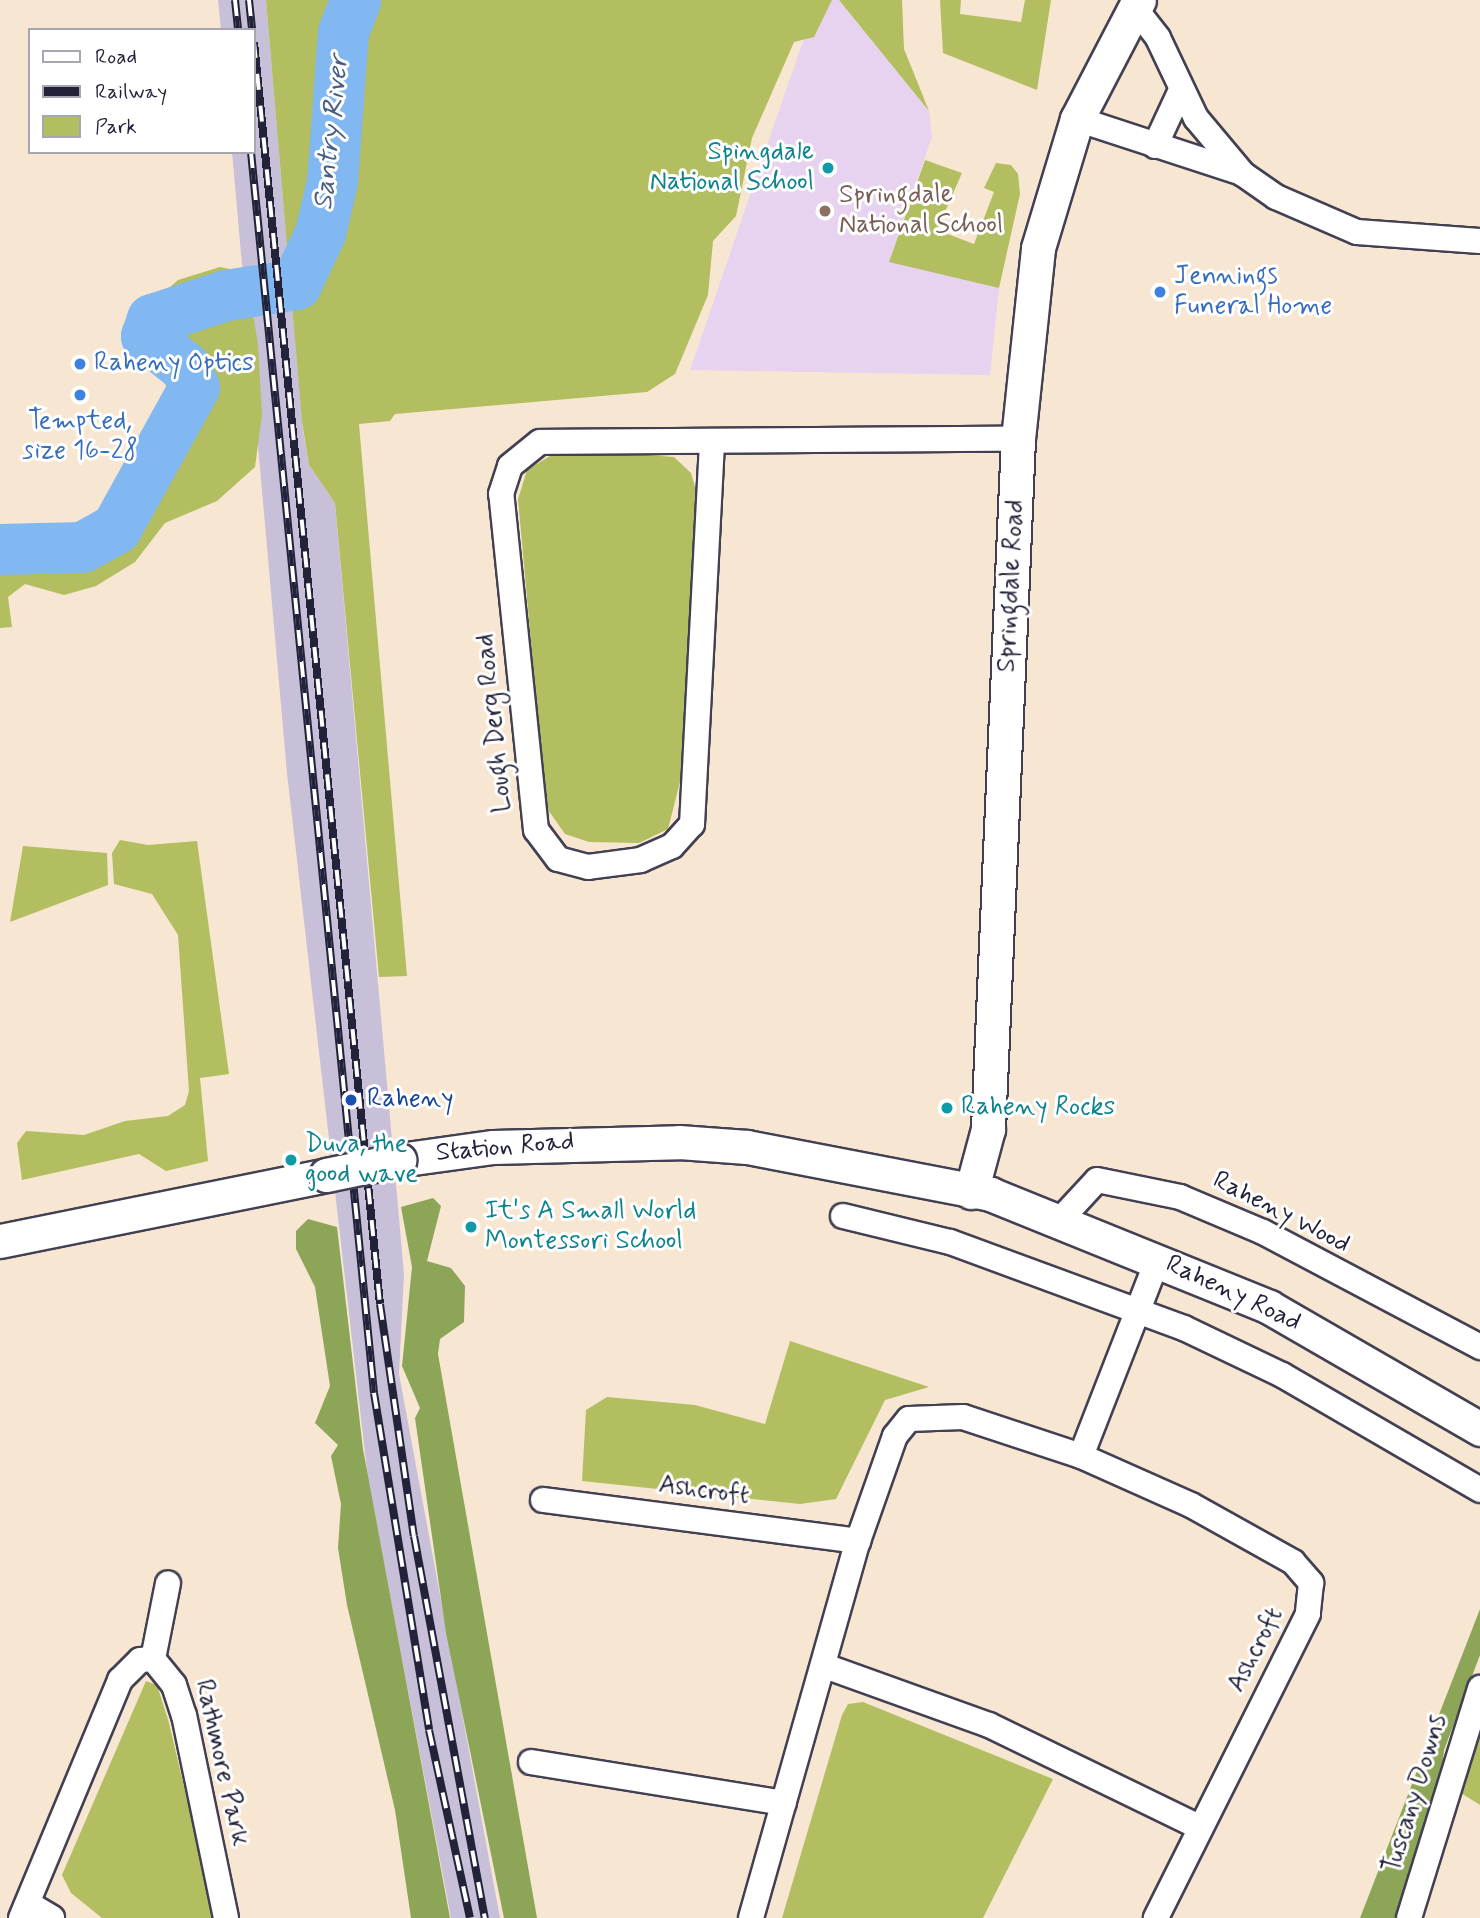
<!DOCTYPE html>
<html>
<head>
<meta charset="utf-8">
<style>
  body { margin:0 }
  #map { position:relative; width:1480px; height:1918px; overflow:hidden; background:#f7e7d2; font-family:Mynerve,sans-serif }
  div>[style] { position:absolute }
  .built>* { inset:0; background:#e7d2ef }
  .industrial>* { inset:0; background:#c8bfd8 }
  .green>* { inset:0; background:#b2be60 }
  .forest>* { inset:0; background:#8da556 }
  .river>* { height:51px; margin:-25.5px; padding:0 25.5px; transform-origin:25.5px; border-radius:25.5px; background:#81b8f1 }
  .roads { filter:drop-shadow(2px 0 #424052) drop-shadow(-2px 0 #424052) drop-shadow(0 2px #424052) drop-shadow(0 -2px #424052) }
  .street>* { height:24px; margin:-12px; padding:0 12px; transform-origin:12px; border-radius:12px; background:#fff }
  .secondary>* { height:33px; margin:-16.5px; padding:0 16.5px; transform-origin:16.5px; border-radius:16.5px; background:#fff }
  .rail>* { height:8px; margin-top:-4px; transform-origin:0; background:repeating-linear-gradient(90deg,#fff 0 16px,#22223b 0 32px); box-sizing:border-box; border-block:2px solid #22223b }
  .bridges { filter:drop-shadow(2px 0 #424052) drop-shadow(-2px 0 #424052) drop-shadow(0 2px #424052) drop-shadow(0 -2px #424052) }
  .secondary-bridge>* { height:33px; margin:-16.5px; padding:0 16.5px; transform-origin:16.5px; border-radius:16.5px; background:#fff }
  .dots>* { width:19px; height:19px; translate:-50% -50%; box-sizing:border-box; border:4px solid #fff; border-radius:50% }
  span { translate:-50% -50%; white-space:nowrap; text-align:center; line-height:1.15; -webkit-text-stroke:6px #fff; paint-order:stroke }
  .culture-label { font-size:26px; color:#0d838f }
  .right { translate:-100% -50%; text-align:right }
  .left { translate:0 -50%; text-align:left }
  .education-label { font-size:26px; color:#785e54 }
  .shop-label { font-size:26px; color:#366cbe }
  .street-label { font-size:26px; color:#22223b }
  .transit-label { font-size:26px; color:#164399 }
  .water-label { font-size:28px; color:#485e84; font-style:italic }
  .legend { position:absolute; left:28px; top:28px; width:228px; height:126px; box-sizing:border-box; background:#fff; border:2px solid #a7a7b1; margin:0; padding:9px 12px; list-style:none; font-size:21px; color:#22223b }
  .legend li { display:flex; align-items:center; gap:14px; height:35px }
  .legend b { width:35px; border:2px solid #a7a7b1 }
</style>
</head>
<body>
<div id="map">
  <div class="built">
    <i style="clip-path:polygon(817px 0,839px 0,929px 111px,932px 137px,889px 261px,999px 288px,990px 375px,690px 370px)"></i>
  </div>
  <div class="industrial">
    <i style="clip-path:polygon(218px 0,266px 0,303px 431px,309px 465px,335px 503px,404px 1274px,399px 1374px,500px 1918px,451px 1918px,368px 1479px,287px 773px,232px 152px,254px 152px,254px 30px,221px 30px)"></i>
  </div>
  <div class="green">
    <i style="clip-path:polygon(266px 0,832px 0,814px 37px,794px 42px,752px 138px,736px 216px,713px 241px,708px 295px,675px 374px,647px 392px,395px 414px,390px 421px,359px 424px,407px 976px,379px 977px,335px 503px,309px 465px,302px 422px)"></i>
    <i style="clip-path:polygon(839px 0,902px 0,904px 49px,929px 111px)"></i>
    <i style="clip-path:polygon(940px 0,961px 0,960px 14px,1021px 22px,1025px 0,1051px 0,1037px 90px,943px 53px)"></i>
    <i style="clip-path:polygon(925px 160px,962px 173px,937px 230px,974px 244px,994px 192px,984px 188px,996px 163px,1011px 165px,1018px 174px,1020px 194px,999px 288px,889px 262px)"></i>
    <i style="clip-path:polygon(220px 267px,235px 270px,251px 303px,258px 344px,262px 415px,255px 467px,217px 501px,165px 523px,135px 562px,96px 586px,64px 595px,25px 584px,8px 597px,12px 627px,0 628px,0 524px,72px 526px,143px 499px,165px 443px,186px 417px,185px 383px,155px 357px,141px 333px,145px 309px,178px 280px)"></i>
    <i style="clip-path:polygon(633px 454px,674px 457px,691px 473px,697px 494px,680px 782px,668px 829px,639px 843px,589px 842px,565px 834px,546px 807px,518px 499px,527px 470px,550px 456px)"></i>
    <i style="clip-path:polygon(120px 840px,148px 845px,197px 841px,229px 1074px,200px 1078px,208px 1161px,166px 1171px,139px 1154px,22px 1180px,17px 1143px,26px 1131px,84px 1135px,125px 1121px,168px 1116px,185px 1105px,189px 1091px,178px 935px,152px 894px,114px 884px,112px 853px)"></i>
    <i style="clip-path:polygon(23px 846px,107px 853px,108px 885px,10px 922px)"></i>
    <i style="clip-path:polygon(790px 1341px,929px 1387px,885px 1400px,836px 1499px,800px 1504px,582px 1481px,586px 1410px,607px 1397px,695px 1405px,765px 1424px)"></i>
    <i style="clip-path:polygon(146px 1681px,157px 1685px,169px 1723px,215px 1918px,102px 1918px,71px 1893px,62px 1875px)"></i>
    <i style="clip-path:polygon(863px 1702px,1053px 1779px,983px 1918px,782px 1918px,842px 1715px,848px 1704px)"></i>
    <i style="clip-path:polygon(1480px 1734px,1480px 1805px,1461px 1793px)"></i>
  </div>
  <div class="forest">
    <i style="clip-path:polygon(433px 1198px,441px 1206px,427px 1261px,451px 1268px,465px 1286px,464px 1322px,440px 1339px,438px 1354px,537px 1918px,504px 1918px,446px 1633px,415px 1418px,420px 1408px,402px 1366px,412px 1267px,401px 1207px)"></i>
    <i style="clip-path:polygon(308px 1219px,337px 1227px,363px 1449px,450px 1918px,411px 1918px,395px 1810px,347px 1605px,338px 1548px,341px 1504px,331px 1456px,338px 1445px,315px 1423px,330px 1386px,315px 1287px,296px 1249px,296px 1231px)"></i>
    <i style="clip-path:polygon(1480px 1609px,1480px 1655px,1444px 1750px,1439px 1802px,1405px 1899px,1397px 1918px,1360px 1918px)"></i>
  </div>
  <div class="river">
    <i style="left:0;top:549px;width:82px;rotate:-1.4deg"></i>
    <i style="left:82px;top:547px;width:39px;rotate:-29deg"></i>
    <i style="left:116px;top:528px;width:161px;rotate:-61deg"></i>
    <i style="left:194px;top:387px;width:22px;rotate:-114deg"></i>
    <i style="left:185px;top:367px;width:50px;rotate:-141.5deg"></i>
    <i style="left:146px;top:336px;width:18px;rotate:-71deg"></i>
    <i style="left:152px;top:319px;width:78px;rotate:-18deg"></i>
    <i style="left:226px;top:295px;width:71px;rotate:-8.9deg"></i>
    <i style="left:296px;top:284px;width:56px;rotate:-64.8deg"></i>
    <i style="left:320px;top:233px;width:53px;rotate:-77deg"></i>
    <i style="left:332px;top:181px;width:149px;rotate:-85.8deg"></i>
    <i style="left:343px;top:32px;width:34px;rotate:-69deg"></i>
  </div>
  <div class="roads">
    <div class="street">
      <i style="left:1134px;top:7px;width:39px;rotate:52deg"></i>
      <i style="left:1158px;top:38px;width:89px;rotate:64.6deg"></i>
      <i style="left:1196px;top:118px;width:73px;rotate:50deg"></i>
      <i style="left:1243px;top:174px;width:40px;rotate:34.9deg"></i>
      <i style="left:1276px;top:197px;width:88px;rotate:23.4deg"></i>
      <i style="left:1357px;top:232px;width:123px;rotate:4.2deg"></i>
      <i style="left:1077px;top:119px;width:170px;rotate:18.1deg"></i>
      <i style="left:1155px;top:146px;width:62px;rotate:-65.1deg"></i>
      <i style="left:712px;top:443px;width:382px;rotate:93deg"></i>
      <i style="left:692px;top:824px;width:30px;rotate:132deg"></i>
      <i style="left:672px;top:846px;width:34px;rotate:156deg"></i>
      <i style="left:641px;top:860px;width:53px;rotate:172.5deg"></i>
      <i style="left:588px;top:867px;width:31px;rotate:-165deg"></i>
      <i style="left:558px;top:859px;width:36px;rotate:-127deg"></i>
      <i style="left:536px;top:830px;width:338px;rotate:-95.9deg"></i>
      <i style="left:501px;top:494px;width:29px;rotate:-72deg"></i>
      <i style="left:510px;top:466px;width:38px;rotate:-39deg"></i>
      <i style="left:540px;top:442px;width:478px;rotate:-0.4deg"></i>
      <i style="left:843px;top:1216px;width:110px;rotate:13.7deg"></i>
      <i style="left:950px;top:1242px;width:249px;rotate:20.2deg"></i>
      <i style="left:1184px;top:1328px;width:109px;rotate:25.6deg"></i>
      <i style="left:1282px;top:1375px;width:229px;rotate:30.1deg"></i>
      <i style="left:1060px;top:1220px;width:54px;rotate:-47.2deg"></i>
      <i style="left:1097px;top:1180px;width:85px;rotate:11.6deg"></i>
      <i style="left:1180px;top:1197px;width:90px;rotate:22.9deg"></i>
      <i style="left:1263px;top:1232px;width:246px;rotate:27.9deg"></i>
      <i style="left:1081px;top:1456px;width:120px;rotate:24deg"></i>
      <i style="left:1191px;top:1505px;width:117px;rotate:29.2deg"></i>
      <i style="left:1293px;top:1562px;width:28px;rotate:49deg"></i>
      <i style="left:1311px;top:1583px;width:31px;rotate:96deg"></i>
      <i style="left:1308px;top:1614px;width:340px;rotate:116.6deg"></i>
      <i style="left:543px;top:1500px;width:318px;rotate:7.4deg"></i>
      <i style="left:153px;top:1659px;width:77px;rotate:-78.8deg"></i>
      <i style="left:825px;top:1666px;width:174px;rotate:19.8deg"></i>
      <i style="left:989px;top:1725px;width:233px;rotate:25.9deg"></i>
      <i style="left:531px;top:1762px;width:256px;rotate:9.2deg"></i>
      <i style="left:29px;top:1904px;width:27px;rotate:31deg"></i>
      <i style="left:21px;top:1918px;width:258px;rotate:-67.4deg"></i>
      <i style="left:120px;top:1680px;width:28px;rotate:-45deg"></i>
      <i style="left:140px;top:1660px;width:13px;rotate:-4deg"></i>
      <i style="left:153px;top:1659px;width:33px;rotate:51deg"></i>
      <i style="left:174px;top:1685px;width:32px;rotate:72deg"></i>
      <i style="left:184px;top:1715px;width:207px;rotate:78.3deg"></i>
      <i style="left:751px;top:1918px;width:392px;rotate:-74.2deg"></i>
      <i style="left:858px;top:1541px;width:111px;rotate:-70.6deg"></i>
      <i style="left:895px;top:1436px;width:22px;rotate:-51deg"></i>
      <i style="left:909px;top:1419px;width:54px;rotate:-2.1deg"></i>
      <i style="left:963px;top:1417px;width:124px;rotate:18.3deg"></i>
      <i style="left:1081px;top:1456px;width:212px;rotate:-68.7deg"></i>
      <i style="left:1409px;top:1918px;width:241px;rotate:-72.8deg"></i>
    </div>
    <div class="secondary">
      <i style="left:399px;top:1160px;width:95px;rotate:-7.9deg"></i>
      <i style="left:493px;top:1147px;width:186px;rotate:-1.5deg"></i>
      <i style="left:679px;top:1142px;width:68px;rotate:4.2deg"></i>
      <i style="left:747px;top:1147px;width:248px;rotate:10.9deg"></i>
      <i style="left:990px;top:1194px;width:301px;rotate:22deg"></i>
      <i style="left:1269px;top:1307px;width:244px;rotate:30deg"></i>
      <i style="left:971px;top:1192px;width:65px;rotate:-74.9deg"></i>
      <i style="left:988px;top:1129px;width:691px;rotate:-87.51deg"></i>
      <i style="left:1018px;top:439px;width:192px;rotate:-84deg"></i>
      <i style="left:1038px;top:248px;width:135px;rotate:-73.2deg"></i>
      <i style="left:1077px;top:119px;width:134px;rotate:-62.5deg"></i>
      <i style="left:0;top:1241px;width:333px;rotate:-11.4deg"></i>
    </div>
  </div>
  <div class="rail">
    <i style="left:235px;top:0;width:30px;rotate:84deg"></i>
    <i style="left:249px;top:0;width:30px;rotate:84deg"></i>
    <i style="left:254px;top:42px;width:1268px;rotate:84.3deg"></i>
    <i style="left:380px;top:1304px;width:234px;rotate:81.7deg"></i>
    <i style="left:414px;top:1536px;width:389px;rotate:79.5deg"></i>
    <i style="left:251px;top:152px;width:1247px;rotate:84.34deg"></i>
    <i style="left:374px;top:1393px;width:341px;rotate:80.7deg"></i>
    <i style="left:429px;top:1730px;width:192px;rotate:77.7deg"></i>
  </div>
  <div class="bridges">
    <div class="secondary-bridge">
      <i style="left:326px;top:1175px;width:75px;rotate:-11.6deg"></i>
    </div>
  </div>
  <div class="dots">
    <i style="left:828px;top:168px;background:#0f9aa8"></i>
    <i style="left:825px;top:211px;background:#8d6e63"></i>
    <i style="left:1160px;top:292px;background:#3f7fe0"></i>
    <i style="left:80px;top:364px;background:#3f7fe0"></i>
    <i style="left:80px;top:395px;background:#3f7fe0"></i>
    <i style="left:351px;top:1100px;background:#1a4fb4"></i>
    <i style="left:947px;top:1108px;background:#0f9aa8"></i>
    <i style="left:291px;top:1160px;background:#0f9aa8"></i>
    <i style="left:471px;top:1227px;background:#0f9aa8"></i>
  </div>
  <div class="culture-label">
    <span class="right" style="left:814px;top:168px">Spingdale<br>National School</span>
    <span class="left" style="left:961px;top:1108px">Raheny Rocks</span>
    <span class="left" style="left:305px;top:1160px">Duva, the<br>good wave</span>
    <span class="left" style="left:485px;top:1227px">It's A Small World<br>Montessori School</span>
  </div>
  <div class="education-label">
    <span class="left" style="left:839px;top:211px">Springdale<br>National School</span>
  </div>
  <div class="shop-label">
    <span class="left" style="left:1174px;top:292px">Jennings<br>Funeral Home</span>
    <span class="left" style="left:94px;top:364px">Raheny Optics</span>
    <span style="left:80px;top:437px">Tempted,<br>size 16-28</span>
  </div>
  <div class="street-label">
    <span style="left:1012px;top:586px;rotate:-87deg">Springdale Road</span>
    <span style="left:495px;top:723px;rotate:-96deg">Lough Derg Road</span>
    <span style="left:505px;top:1148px;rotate:-5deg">Station Road</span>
    <span style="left:1281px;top:1213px;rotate:27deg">Raheny Wood</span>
    <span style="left:1233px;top:1294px;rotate:25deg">Raheny Road</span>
    <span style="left:704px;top:1491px;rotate:7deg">Ashcroft</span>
    <span style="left:1256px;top:1650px;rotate:-63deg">Ashcroft</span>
    <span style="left:221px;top:1763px;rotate:77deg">Rathmore Park</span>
    <span style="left:1416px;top:1794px;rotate:-73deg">Tuscany Downs</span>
  </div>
  <div class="transit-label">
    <span class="left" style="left:367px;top:1100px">Raheny</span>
  </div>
  <div class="water-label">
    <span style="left:332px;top:133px;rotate:-84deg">Santry River</span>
  </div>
  <ul class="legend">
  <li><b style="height:9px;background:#fff"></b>Road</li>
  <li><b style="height:9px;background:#22223b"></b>Railway</li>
  <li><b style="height:19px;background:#b2be60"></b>Park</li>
  </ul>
</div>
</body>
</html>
